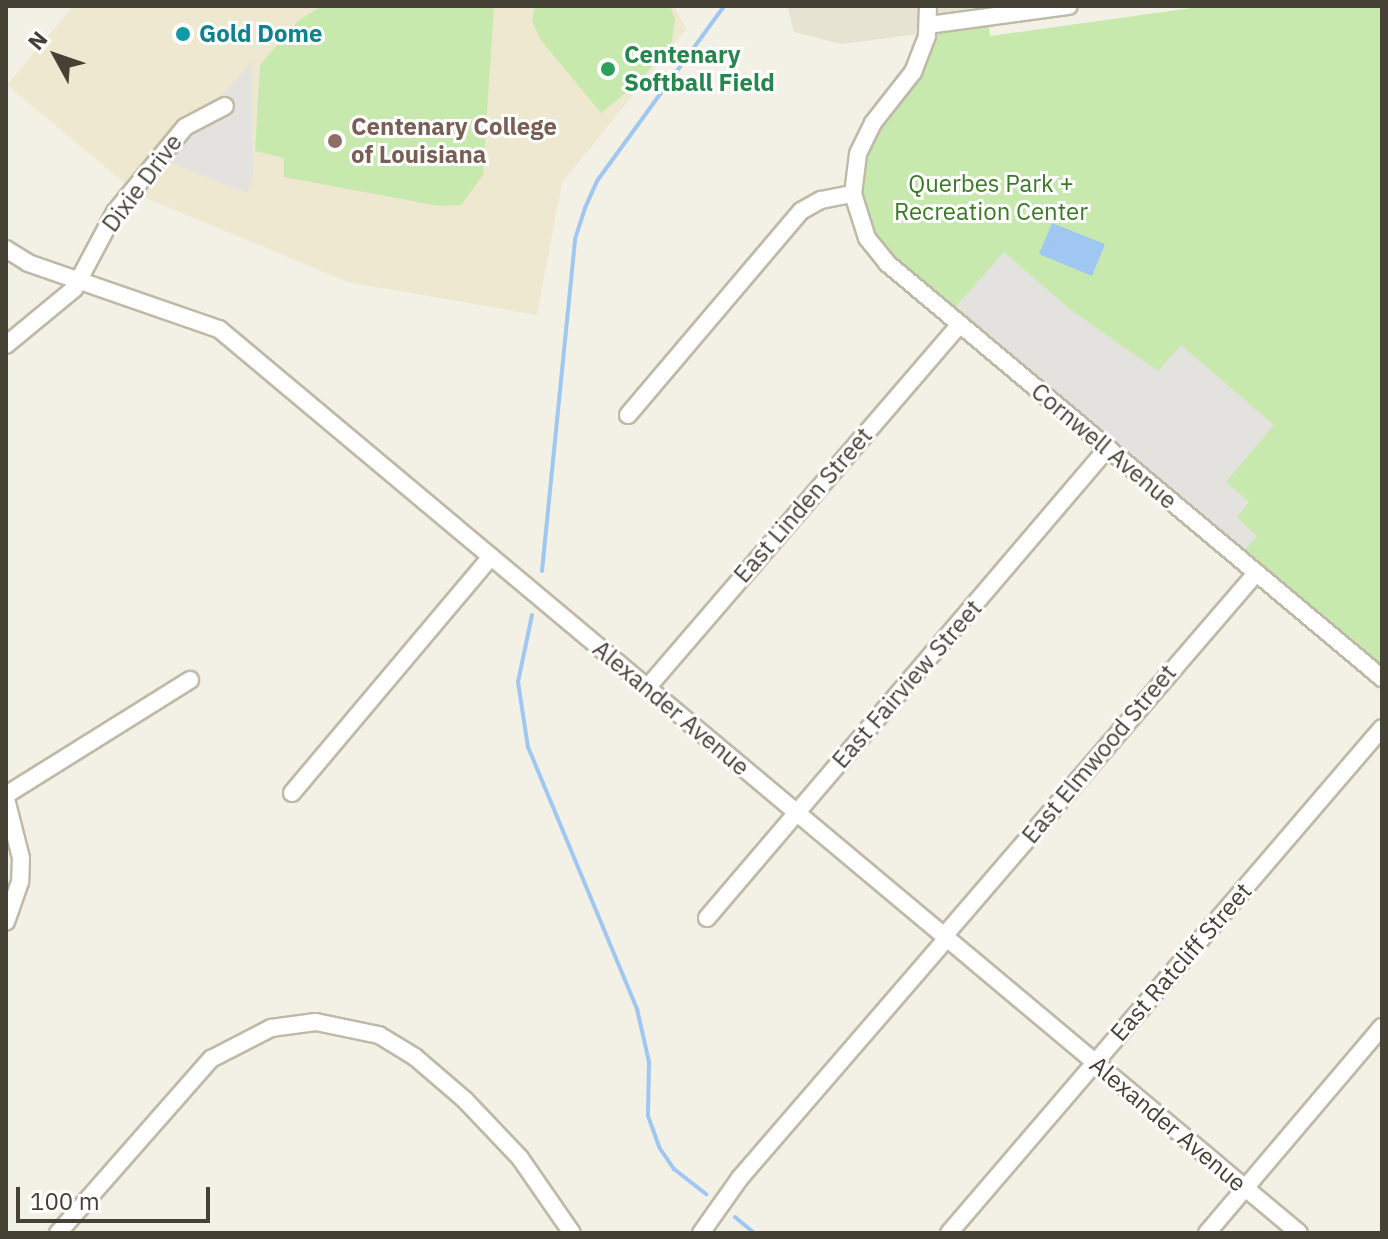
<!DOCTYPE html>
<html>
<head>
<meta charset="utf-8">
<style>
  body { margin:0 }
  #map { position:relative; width:1388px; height:1239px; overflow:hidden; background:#f3f1e5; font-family:"IBM Plex Sans",sans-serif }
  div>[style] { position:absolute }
  .residential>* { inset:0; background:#e7e3d3 }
  .education>* { inset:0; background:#ede8cf }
  .green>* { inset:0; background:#c7e9ad }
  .parking>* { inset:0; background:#e4e2de }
  .water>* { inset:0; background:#9fc7f2 }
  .stream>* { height:4px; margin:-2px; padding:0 2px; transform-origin:2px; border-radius:2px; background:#9fc7f2 }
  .roads { filter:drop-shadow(2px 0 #bfb9a8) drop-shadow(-2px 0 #bfb9a8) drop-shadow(0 2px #bfb9a8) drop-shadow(0 -2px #bfb9a8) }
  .minor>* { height:16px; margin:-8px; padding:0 8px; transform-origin:8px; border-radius:8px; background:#fff }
  .dots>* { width:22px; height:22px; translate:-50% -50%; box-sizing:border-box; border:4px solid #fff; border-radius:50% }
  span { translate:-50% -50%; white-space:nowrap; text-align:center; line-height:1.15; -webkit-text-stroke:6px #fff; paint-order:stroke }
  .culture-label { font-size:24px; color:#0d838f; font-weight:700 }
  .left { translate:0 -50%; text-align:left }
  .leisure-label { font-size:24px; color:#27864d; font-weight:700 }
  .education-label { font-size:24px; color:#785e54; font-weight:700 }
  .street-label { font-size:24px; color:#464135 }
  .park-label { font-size:24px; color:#3c7926 }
  .frame { position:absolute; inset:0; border:8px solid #464135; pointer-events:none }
  .north { position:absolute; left:16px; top:16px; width:80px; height:80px; -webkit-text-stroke:6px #fff; paint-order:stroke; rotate:310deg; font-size:22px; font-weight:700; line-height:32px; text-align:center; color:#464135 }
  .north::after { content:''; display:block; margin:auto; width:28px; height:36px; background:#464135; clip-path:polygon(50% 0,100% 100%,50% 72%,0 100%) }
  .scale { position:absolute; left:16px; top:1187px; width:194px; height:36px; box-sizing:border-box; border:4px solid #464135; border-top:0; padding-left:10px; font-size:24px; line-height:28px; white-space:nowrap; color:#464135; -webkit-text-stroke:6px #fff; paint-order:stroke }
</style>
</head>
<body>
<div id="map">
  <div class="residential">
    <i style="clip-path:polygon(787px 6px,1018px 6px,919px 19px,919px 34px,841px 44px,794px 32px)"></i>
  </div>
  <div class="education">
    <i style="clip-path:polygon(73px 6px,674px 6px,686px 29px,562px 183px,537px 315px,348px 282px,139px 195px,7px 85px)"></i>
  </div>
  <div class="green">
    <i style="clip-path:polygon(322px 6px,494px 6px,483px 175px,461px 205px,439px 206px,284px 177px,284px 158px,255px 151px,260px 65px,298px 21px)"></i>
    <i style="clip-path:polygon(535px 6px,670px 6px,675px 19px,672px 41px,640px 81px,601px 113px,540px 39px,532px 21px)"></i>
    <i style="clip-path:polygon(1206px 6px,1382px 6px,1382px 669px,879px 255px,853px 174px,928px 25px,988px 18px,990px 36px)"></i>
  </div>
  <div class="parking">
    <i style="clip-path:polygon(252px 61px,253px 176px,247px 193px,165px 161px)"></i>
    <i style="clip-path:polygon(1004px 252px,1071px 310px,1158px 371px,1181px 345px,1274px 425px,1226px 482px,1249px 502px,1237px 517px,1257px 536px,1243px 552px,956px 306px)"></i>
  </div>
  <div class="water">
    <i style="clip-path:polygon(1052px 223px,1105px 244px,1092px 276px,1039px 254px)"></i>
  </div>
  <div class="stream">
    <i style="left:542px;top:571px;width:334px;rotate:-84.3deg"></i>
    <i style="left:575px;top:239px;width:33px;rotate:-72deg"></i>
    <i style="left:585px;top:208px;width:30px;rotate:-66deg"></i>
    <i style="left:597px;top:181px;width:216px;rotate:-54deg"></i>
    <i style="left:532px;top:615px;width:68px;rotate:101.8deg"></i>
    <i style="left:518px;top:682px;width:66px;rotate:81.3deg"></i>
    <i style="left:528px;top:747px;width:284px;rotate:67.4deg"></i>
    <i style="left:637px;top:1009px;width:54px;rotate:77.2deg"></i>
    <i style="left:649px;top:1062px;width:54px;rotate:91.1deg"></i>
    <i style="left:648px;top:1116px;width:33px;rotate:70deg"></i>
    <i style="left:659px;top:1147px;width:27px;rotate:56deg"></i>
    <i style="left:674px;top:1169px;width:41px;rotate:38deg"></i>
    <i style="left:735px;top:1217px;width:25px;rotate:40deg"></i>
  </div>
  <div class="roads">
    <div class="minor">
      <i style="left:928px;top:6px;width:30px;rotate:92deg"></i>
      <i style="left:927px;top:36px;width:39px;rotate:111deg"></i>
      <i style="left:913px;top:72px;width:65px;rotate:128.1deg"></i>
      <i style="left:873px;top:123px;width:34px;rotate:116deg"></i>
      <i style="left:858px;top:154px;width:40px;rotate:97.1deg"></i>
      <i style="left:853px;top:194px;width:46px;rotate:72.3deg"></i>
      <i style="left:867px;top:238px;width:32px;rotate:51deg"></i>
      <i style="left:887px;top:263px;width:646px;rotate:39.98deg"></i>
      <i style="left:928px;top:25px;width:142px;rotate:-7.7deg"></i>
      <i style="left:6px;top:249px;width:26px;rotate:32deg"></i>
      <i style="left:28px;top:263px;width:202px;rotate:19.1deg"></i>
      <i style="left:219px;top:329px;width:1408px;rotate:39.93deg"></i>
      <i style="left:6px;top:345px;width:88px;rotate:-39.5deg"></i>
      <i style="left:74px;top:289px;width:87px;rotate:-62deg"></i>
      <i style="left:115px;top:212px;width:110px;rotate:-50.5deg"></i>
      <i style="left:185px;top:127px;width:45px;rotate:-27.7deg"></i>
      <i style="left:628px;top:415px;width:267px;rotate:-49.7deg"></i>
      <i style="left:801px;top:211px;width:23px;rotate:-29deg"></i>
      <i style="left:821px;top:200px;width:33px;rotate:-11deg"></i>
      <i style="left:647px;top:688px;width:480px;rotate:-49.3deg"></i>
      <i style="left:292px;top:793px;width:309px;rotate:-49.9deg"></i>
      <i style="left:6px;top:795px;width:217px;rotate:-32deg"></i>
      <i style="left:6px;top:799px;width:61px;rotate:75.7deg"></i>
      <i style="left:21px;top:858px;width:24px;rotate:92deg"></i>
      <i style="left:20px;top:882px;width:42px;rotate:109.3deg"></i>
      <i style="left:707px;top:918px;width:615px;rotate:-49.55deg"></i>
      <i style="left:944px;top:936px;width:479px;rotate:-49.3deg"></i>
      <i style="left:58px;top:1233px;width:232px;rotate:-48.7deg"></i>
      <i style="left:211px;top:1059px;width:68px;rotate:-27.3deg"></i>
      <i style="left:271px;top:1028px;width:45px;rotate:-7.6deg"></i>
      <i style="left:316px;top:1022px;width:64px;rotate:11.7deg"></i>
      <i style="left:379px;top:1035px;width:42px;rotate:31.4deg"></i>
      <i style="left:415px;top:1057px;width:66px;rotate:40.7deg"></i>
      <i style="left:465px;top:1100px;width:80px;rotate:46.5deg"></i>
      <i style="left:520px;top:1158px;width:91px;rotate:55.3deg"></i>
      <i style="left:701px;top:1233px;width:67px;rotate:-54.7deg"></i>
      <i style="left:740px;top:1178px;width:317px;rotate:-49.2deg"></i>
      <i style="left:949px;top:1233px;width:665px;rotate:-49.39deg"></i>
      <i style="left:1207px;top:1233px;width:270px;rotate:-49.7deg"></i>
    </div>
  </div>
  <div class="dots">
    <i style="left:183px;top:34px;background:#0f9aa8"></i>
    <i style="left:608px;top:69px;background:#2e9e5b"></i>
    <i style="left:335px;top:141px;background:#8d6e63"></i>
  </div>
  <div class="culture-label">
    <span class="left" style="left:199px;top:34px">Gold Dome</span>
  </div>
  <div class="leisure-label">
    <span class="left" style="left:624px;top:69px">Centenary<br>Softball Field</span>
  </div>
  <div class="education-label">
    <span class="left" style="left:351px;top:141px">Centenary College<br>of Louisiana</span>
  </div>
  <div class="street-label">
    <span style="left:142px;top:183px;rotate:-53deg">Dixie Drive</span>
    <span style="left:1104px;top:446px;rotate:40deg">Cornwell Avenue</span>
    <span style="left:803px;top:505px;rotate:-49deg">East Linden Street</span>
    <span style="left:907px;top:684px;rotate:-49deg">East Fairview Street</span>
    <span style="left:671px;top:708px;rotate:40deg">Alexander Avenue</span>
    <span style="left:1099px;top:754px;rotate:-50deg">East Elmwood Street</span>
    <span style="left:1181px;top:962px;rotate:-49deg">East Ratcliff Street</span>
    <span style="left:1168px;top:1124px;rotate:40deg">Alexander Avenue</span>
  </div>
  <div class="park-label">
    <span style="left:991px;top:198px">Querbes Park +<br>Recreation Center</span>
  </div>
  <div class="frame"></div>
  <div class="north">N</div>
  <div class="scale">100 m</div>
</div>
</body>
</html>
